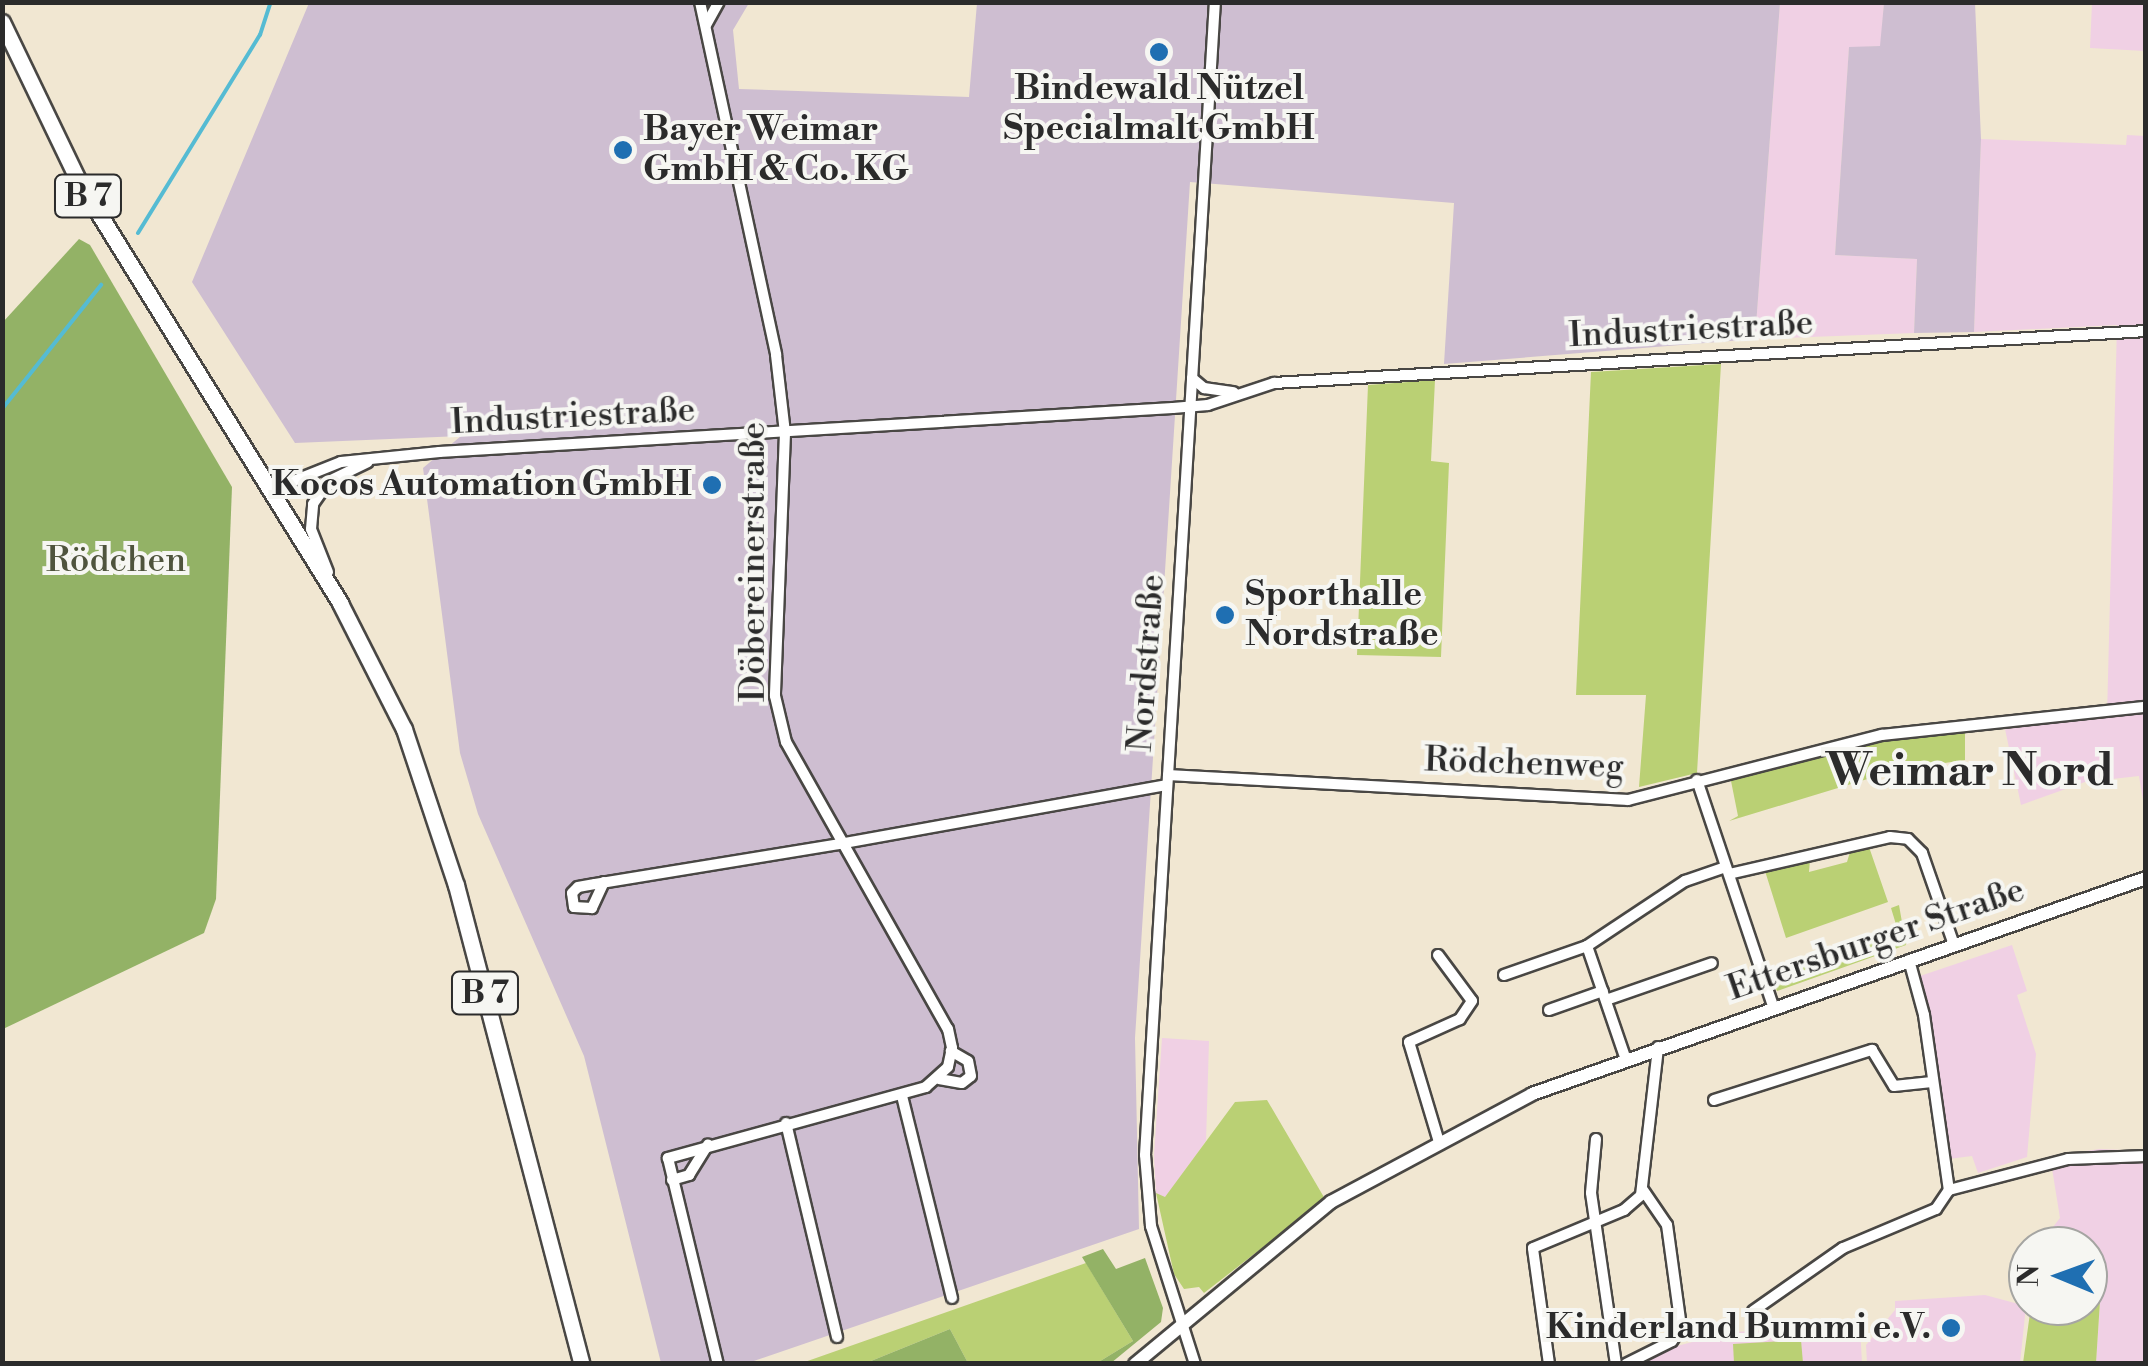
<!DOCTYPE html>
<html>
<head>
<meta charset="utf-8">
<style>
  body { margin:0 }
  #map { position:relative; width:2148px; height:1366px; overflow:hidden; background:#f1e7d2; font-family:"Libre Bodoni",serif }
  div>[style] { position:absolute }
  .built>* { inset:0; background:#f0d0e4 }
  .industrial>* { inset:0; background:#cebed1 }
  .green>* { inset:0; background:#bad074 }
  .forest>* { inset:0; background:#93b266 }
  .stream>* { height:4px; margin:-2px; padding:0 2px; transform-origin:2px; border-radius:2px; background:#55bbd3 }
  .roads { filter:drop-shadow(2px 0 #494744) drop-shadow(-2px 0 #494744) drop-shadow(0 2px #494744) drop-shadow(0 -2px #494744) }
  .minor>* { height:10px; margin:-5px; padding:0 5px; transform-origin:5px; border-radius:5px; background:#fff }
  .tertiary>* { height:12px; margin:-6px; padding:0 6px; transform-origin:6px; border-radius:6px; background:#fff }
  .primary>* { height:15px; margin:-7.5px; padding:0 7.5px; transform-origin:7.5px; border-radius:7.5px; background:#fff }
  .dots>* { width:28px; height:28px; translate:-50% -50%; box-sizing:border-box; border:5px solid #f6f6f2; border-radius:50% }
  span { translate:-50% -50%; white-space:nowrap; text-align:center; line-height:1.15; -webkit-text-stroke:8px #f6f6f2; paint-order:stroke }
  .shield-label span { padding:2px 8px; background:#f6f6f2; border:2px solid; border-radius:8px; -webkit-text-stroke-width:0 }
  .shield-label { font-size:32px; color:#2b2b2b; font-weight:700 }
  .poi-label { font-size:35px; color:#2b2b2b; font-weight:700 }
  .left { translate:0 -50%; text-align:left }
  .right { translate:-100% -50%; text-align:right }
  .street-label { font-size:35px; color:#2b2b2b }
  .park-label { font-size:35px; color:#4f543d }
  .district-label { font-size:45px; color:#2b2b2b; font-weight:700 }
  .frame { position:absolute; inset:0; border:5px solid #2b2b2b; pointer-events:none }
  .north { position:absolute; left:2008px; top:1226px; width:100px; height:100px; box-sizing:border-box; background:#f6f6f2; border:2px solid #a5a5a2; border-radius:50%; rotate:271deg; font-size:28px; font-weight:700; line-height:40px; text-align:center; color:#2b2b2b }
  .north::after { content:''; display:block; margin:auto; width:35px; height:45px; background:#1f6fb2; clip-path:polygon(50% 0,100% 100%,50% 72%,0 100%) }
</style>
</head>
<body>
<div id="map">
  <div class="built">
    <i style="clip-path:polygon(1780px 3px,1884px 3px,1881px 46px,1849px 48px,1835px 255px,1917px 259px,1914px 333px,1755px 339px)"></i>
    <i style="clip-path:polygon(2092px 3px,2145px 3px,2145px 51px,2090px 48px)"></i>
    <i style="clip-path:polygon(2127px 135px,2145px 136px,2145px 813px,2139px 776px,2085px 782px,2021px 805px,2005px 729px,2107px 716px,2117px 325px,1974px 332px,1981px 139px,2126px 145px)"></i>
    <i style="clip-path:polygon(2012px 945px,2027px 991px,2017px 995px,2036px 1054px,2027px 1157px,1978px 1173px,1972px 1156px,1948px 1159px,1920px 976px)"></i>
    <i style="clip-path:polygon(1162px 1038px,1209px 1041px,1206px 1141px,1165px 1198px,1156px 1193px,1154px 1155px)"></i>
    <i style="clip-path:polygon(2100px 1149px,2145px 1151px,2145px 1363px,2096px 1363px,2100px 1302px,2088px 1301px,2088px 1246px,2038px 1246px,2060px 1218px,2050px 1156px)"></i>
    <i style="clip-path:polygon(1985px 1295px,2026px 1306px,2020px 1363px,1867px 1363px,1866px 1345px,1895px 1310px,1895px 1301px)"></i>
    <i style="clip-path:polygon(1860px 1327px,1862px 1363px,1641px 1364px,1677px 1346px,1731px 1332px)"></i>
  </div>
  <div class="industrial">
    <i style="clip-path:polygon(309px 3px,749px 3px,733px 30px,739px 89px,969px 97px,977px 3px,1780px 3px,1755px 339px,1444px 364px,1454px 203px,1190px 182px,1135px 1038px,1139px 1229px,748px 1363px,661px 1363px,584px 1056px,478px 814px,460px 753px,423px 468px,461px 436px,295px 443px,192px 282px)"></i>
    <i style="clip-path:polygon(1884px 3px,1975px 3px,1981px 139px,1974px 332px,1914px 333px,1917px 259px,1835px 255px,1849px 47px,1880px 46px)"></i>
  </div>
  <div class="green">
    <i style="clip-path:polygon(1721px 364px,1697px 773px,1639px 787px,1646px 695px,1576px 695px,1591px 372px)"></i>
    <i style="clip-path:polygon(1435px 380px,1431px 461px,1449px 463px,1441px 657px,1357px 655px,1368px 385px)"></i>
    <i style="clip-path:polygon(1965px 732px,1965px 760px,1897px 770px,1729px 821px,1738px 816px,1730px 776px,1878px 742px)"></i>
    <i style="clip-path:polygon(1869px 847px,1888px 902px,1786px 938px,1765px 871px,1810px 860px,1809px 872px,1847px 862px,1850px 852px)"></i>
    <i style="clip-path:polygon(1899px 905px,1906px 945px,1777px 991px,1769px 970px,1898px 931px,1891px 908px)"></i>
    <i style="clip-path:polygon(1267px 1100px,1325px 1199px,1204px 1293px,1199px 1287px,1184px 1289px,1174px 1274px,1156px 1193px,1165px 1197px,1235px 1102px)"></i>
    <i style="clip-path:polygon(1086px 1263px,1133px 1341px,1097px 1363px,968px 1363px,950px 1329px,866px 1363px,799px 1364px)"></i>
    <i style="clip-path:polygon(2088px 1301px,2100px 1301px,2096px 1363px,2023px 1363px,2031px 1306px,2088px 1306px)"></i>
    <i style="clip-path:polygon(1801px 1340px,1803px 1363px,1734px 1363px,1733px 1344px)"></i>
  </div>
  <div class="forest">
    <i style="clip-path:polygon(79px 239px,90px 245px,232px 487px,216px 899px,204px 933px,3px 1029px,3px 322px)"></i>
    <i style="clip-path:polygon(1103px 1249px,1116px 1269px,1145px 1258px,1163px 1308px,1161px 1322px,1111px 1363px,1097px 1363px,1133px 1341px,1082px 1257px)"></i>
    <i style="clip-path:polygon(950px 1329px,968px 1363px,866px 1363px)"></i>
  </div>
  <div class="stream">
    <i style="left:138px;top:233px;width:233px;rotate:-58.4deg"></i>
    <i style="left:260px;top:35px;width:35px;rotate:-72deg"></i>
    <i style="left:2px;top:409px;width:159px;rotate:-51.4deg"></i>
  </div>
  <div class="roads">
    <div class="minor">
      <i style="left:700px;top:2px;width:361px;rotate:77.8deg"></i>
      <i style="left:776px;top:355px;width:79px;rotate:83.4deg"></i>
      <i style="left:785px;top:433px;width:263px;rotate:92.2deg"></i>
      <i style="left:775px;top:696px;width:47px;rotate:76.6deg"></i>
      <i style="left:786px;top:742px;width:330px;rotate:60.6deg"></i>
      <i style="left:948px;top:1029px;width:19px;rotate:78deg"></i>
      <i style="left:952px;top:1048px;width:19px;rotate:102deg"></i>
      <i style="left:948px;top:1067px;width:30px;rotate:138deg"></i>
      <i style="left:926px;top:1087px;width:268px;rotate:164.6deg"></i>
      <i style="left:668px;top:1158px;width:212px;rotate:76.4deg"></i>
      <i style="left:706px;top:25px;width:26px;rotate:-61deg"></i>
      <i style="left:1192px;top:378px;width:16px;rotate:40deg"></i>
      <i style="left:1204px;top:388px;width:30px;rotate:8deg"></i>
      <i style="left:271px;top:490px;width:75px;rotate:-21.8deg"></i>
      <i style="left:341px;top:462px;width:99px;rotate:-5.8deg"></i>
      <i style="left:439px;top:452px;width:735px;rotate:-3.43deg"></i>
      <i style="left:1173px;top:408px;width:35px;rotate:-5deg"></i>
      <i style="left:1208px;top:405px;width:70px;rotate:-18.4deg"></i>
      <i style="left:1274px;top:383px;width:874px;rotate:-3.41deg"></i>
      <i style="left:328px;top:572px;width:46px;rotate:-111.6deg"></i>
      <i style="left:311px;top:529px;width:25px;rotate:-85deg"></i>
      <i style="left:313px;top:504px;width:28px;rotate:-55deg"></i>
      <i style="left:329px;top:481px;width:43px;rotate:-26deg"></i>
      <i style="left:1168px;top:775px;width:461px;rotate:3.1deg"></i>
      <i style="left:1628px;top:800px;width:262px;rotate:-14.4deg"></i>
      <i style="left:1882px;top:735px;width:265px;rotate:-6.1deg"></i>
      <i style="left:1697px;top:780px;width:238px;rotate:71.4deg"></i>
      <i style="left:1729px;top:874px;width:165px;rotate:-12.9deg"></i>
      <i style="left:1890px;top:837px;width:18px;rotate:6deg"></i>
      <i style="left:1908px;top:839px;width:20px;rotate:45deg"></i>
      <i style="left:1922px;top:853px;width:97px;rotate:70.8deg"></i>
      <i style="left:604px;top:882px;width:29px;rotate:115deg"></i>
      <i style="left:592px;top:908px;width:18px;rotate:-177deg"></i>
      <i style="left:574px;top:907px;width:14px;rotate:-98deg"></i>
      <i style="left:572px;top:893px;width:8px;rotate:-45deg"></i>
      <i style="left:578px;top:887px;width:17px;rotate:-10deg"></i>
      <i style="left:595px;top:884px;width:247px;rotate:-9.3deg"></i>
      <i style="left:839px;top:844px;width:333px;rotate:-10.2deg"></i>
      <i style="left:1587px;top:946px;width:117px;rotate:71.1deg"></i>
      <i style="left:1438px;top:955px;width:57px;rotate:53.5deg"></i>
      <i style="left:1472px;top:1001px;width:22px;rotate:124deg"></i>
      <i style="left:1460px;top:1019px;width:56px;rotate:155.7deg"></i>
      <i style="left:1409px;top:1042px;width:104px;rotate:73.3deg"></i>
      <i style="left:1909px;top:960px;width:57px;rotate:74.7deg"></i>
      <i style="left:1924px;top:1015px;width:177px;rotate:81.9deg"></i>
      <i style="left:1504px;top:975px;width:88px;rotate:-19.3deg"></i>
      <i style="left:1587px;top:946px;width:118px;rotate:-33.6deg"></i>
      <i style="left:1685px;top:881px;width:43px;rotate:-18.9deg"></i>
      <i style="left:1606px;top:1000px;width:112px;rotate:-19.2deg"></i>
      <i style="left:1549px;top:1010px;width:57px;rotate:-19.4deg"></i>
      <i style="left:939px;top:1079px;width:23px;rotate:10deg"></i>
      <i style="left:962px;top:1083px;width:11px;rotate:-38deg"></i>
      <i style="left:971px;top:1076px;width:15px;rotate:-101deg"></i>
      <i style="left:968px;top:1061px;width:20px;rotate:-150deg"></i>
      <i style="left:902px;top:1096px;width:208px;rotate:76.1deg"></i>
      <i style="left:1714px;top:1100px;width:166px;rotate:-17.6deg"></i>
      <i style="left:1872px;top:1050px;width:42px;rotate:58.6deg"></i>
      <i style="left:1894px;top:1086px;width:38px;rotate:-6deg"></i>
      <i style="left:786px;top:1123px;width:220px;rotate:76.6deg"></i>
      <i style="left:1596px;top:1139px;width:54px;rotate:95.3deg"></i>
      <i style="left:1591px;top:1193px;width:173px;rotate:81.7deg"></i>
      <i style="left:672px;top:1180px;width:18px;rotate:-16deg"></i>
      <i style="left:689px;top:1175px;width:36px;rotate:-58deg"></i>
      <i style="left:1949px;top:1190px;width:123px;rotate:-14.6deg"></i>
      <i style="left:2068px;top:1159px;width:78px;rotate:-2.2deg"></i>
      <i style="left:1753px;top:1311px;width:110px;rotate:-35deg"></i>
      <i style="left:1843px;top:1248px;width:101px;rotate:-22.8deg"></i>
      <i style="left:1936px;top:1209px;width:23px;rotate:-56deg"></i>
      <i style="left:1195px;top:1364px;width:145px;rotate:-107.7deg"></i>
      <i style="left:1151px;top:1226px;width:71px;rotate:-94.8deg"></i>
      <i style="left:1145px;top:1155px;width:1155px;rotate:-86.53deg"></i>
      <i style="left:1549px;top:1364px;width:117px;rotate:-97.9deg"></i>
      <i style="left:1533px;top:1248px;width:99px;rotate:-22.7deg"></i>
      <i style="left:1624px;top:1210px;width:23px;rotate:-41deg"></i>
      <i style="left:1641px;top:1195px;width:149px;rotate:-83.4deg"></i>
      <i style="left:1626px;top:1364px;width:51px;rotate:-26.6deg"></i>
      <i style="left:1672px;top:1341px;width:17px;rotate:-57deg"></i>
      <i style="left:1681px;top:1327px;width:103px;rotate:-97.8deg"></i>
      <i style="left:1667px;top:1225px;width:42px;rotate:-124.4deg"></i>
    </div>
    <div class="tertiary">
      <i style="left:1135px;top:1364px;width:254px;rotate:-39.6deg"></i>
      <i style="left:1331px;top:1202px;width:228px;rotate:-28.2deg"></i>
      <i style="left:1532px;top:1094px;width:651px;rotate:-19.38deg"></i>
    </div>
    <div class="primary">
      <i style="left:2px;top:22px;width:175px;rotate:64.3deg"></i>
      <i style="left:78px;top:180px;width:498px;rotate:58.2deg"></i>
      <i style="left:340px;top:603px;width:141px;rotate:63.1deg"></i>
      <i style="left:404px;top:729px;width:164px;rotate:71.6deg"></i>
      <i style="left:456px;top:885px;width:495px;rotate:75.3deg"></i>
    </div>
  </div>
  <div class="dots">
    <i style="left:1159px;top:52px;background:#1f6fb2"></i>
    <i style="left:623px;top:150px;background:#1f6fb2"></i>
    <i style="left:712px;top:485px;background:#1f6fb2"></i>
    <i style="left:1225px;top:615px;background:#1f6fb2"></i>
    <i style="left:1951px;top:1328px;background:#1f6fb2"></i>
  </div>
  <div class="shield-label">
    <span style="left:88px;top:196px">B 7</span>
    <span style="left:485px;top:993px">B 7</span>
  </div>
  <div class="poi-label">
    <span style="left:1159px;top:109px">Bindewald Nützel<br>Specialmalt GmbH</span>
    <span class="left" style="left:643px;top:150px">Bayer Weimar<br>GmbH &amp; Co. KG</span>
    <span class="right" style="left:692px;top:485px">Kocos Automation GmbH</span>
    <span class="left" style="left:1245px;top:615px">Sporthalle<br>Nordstraße</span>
    <span class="right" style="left:1931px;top:1328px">Kinderland Bummi e.V.</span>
  </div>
  <div class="street-label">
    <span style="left:1691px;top:330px;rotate:-3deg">Industriestraße</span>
    <span style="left:573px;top:417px;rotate:-3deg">Industriestraße</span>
    <span style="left:754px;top:562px;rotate:-90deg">Döbereinerstraße</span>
    <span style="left:1147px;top:663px;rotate:-86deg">Nordstraße</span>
    <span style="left:1524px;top:764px;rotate:2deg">Rödchenweg</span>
    <span style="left:1876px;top:940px;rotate:-19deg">Ettersburger Straße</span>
  </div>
  <div class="park-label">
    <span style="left:116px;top:561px">Rödchen</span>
  </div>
  <div class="district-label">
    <span style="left:1970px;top:772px">Weimar Nord</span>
  </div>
  <div class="frame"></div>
  <div class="north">N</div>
</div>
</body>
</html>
